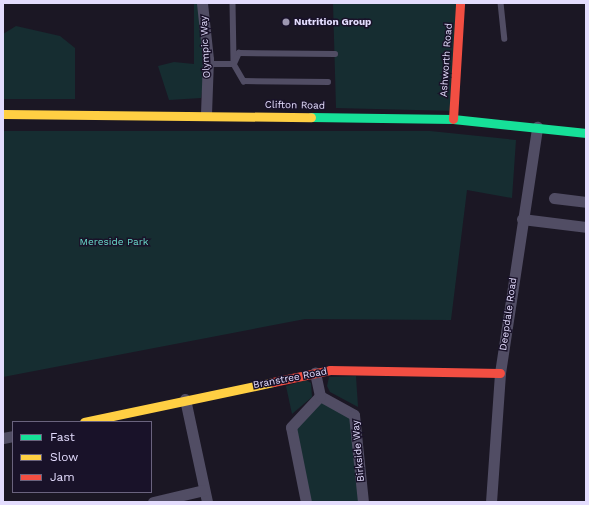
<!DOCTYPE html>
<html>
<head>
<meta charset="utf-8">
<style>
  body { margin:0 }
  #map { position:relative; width:589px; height:505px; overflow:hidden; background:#1b1724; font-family:"Work Sans",sans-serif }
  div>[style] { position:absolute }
  .green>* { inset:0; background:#162d31 }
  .lane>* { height:5.5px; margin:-2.75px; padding:0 2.75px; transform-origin:2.75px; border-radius:2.75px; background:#514d64 }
  .street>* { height:11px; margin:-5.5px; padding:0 5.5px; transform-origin:5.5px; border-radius:5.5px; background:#514d64 }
  .fast>* { height:9px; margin:-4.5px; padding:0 4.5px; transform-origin:4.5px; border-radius:4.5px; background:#16e098 }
  .slow>* { height:9px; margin:-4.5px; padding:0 4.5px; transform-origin:4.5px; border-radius:4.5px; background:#ffcf43 }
  .jam>* { height:9px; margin:-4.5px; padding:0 4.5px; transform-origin:4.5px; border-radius:4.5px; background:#f24e42 }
  .dots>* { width:11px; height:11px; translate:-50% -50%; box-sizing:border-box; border:2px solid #191229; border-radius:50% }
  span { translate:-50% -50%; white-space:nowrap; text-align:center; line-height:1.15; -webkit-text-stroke:3px #191229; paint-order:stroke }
  .poi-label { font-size:10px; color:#e3dcfd; font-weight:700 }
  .left { translate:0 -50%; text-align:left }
  .street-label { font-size:10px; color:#e3dcfd }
  .park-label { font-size:10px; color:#6adbcb }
  .frame { position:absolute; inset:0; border:4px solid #e3dcfd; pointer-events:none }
  .legend { position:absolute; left:12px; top:421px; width:140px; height:72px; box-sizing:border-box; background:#191229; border:1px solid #6a637e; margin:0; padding:5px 7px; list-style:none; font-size:12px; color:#e3dcfd }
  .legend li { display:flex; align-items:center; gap:8px; height:20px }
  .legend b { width:20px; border:1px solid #6a637e }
</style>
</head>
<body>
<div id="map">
  <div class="green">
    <i style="clip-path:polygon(194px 3px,200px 3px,204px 80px,201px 98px,169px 100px,158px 66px,174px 62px,194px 64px)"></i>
    <i style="clip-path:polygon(333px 3px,460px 3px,454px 111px,336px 108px)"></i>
    <i style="clip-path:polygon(16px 26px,60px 36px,75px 48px,75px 99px,3px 99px,3px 34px)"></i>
    <i style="clip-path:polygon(3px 131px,430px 131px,516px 140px,512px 198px,467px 190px,451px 320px,305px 319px,3px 377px)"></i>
    <i style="clip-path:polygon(356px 376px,358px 407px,330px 392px,327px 386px,329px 377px)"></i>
    <i style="clip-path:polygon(306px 380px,311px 383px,312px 397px,292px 414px,286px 386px)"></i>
    <i style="clip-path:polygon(320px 396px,354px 415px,363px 502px,306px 502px,291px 427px)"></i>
  </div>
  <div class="lane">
    <i style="left:233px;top:3px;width:59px;rotate:89deg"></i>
    <i style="left:501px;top:3px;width:36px;rotate:84deg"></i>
    <i style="left:208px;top:64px;width:26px"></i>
    <i style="left:234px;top:64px;width:20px;rotate:60deg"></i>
    <i style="left:244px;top:81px;width:84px;rotate:0.7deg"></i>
    <i style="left:234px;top:64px;width:12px;rotate:-66deg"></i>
    <i style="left:239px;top:53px;width:96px;rotate:0.6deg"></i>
  </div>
  <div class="street">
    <i style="left:202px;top:3px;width:56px;rotate:83.9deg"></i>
    <i style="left:208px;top:59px;width:55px;rotate:92.1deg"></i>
    <i style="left:554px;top:198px;width:32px;rotate:7deg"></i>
    <i style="left:522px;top:219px;width:64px;rotate:7.1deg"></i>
    <i style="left:320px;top:396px;width:39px;rotate:29deg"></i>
    <i style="left:354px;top:415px;width:87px;rotate:84.1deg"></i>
    <i style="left:185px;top:399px;width:105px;rotate:77.9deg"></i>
    <i style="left:3px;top:438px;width:10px;rotate:-11deg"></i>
    <i style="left:153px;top:502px;width:52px;rotate:-13.2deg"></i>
    <i style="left:306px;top:502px;width:76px;rotate:-101.3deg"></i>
    <i style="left:291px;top:427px;width:42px;rotate:-46.9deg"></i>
    <i style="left:320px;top:396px;width:24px;rotate:-102deg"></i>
    <i style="left:491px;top:502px;width:129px;rotate:-86deg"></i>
    <i style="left:500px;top:373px;width:249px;rotate:-81.4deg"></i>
  </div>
  <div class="fast">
    <i style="left:311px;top:117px;width:142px;rotate:0.8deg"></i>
    <i style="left:453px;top:119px;width:134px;rotate:6deg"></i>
  </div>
  <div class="slow">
    <i style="left:3px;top:114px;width:308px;rotate:0.6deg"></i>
    <i style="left:84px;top:422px;width:193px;rotate:-11.9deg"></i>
  </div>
  <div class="jam">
    <i style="left:453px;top:119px;width:116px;rotate:-86.5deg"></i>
    <i style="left:273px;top:382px;width:58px;rotate:-11.9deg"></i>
    <i style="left:330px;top:370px;width:170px;rotate:1deg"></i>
  </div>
  <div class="dots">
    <i style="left:286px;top:22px;background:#9d97b1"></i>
  </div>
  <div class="poi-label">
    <span class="left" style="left:294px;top:22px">Nutrition Group</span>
  </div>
  <div class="street-label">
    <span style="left:205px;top:47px;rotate:-93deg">Olympic Way</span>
    <span style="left:446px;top:60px;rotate:-86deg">Ashworth Road</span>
    <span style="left:295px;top:105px;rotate:1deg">Clifton Road</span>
    <span style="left:508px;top:314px;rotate:-82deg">Deepdale Road</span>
    <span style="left:290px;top:378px;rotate:-11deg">Branstree Road</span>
    <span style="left:358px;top:451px;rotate:-95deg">Birkside Way</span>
  </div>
  <div class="park-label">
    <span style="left:114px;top:242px">Mereside Park</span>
  </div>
  <div class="frame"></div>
  <ul class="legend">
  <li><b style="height:5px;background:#16e098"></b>Fast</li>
  <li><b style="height:5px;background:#ffcf43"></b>Slow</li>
  <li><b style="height:5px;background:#f24e42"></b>Jam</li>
  </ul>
</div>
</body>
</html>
